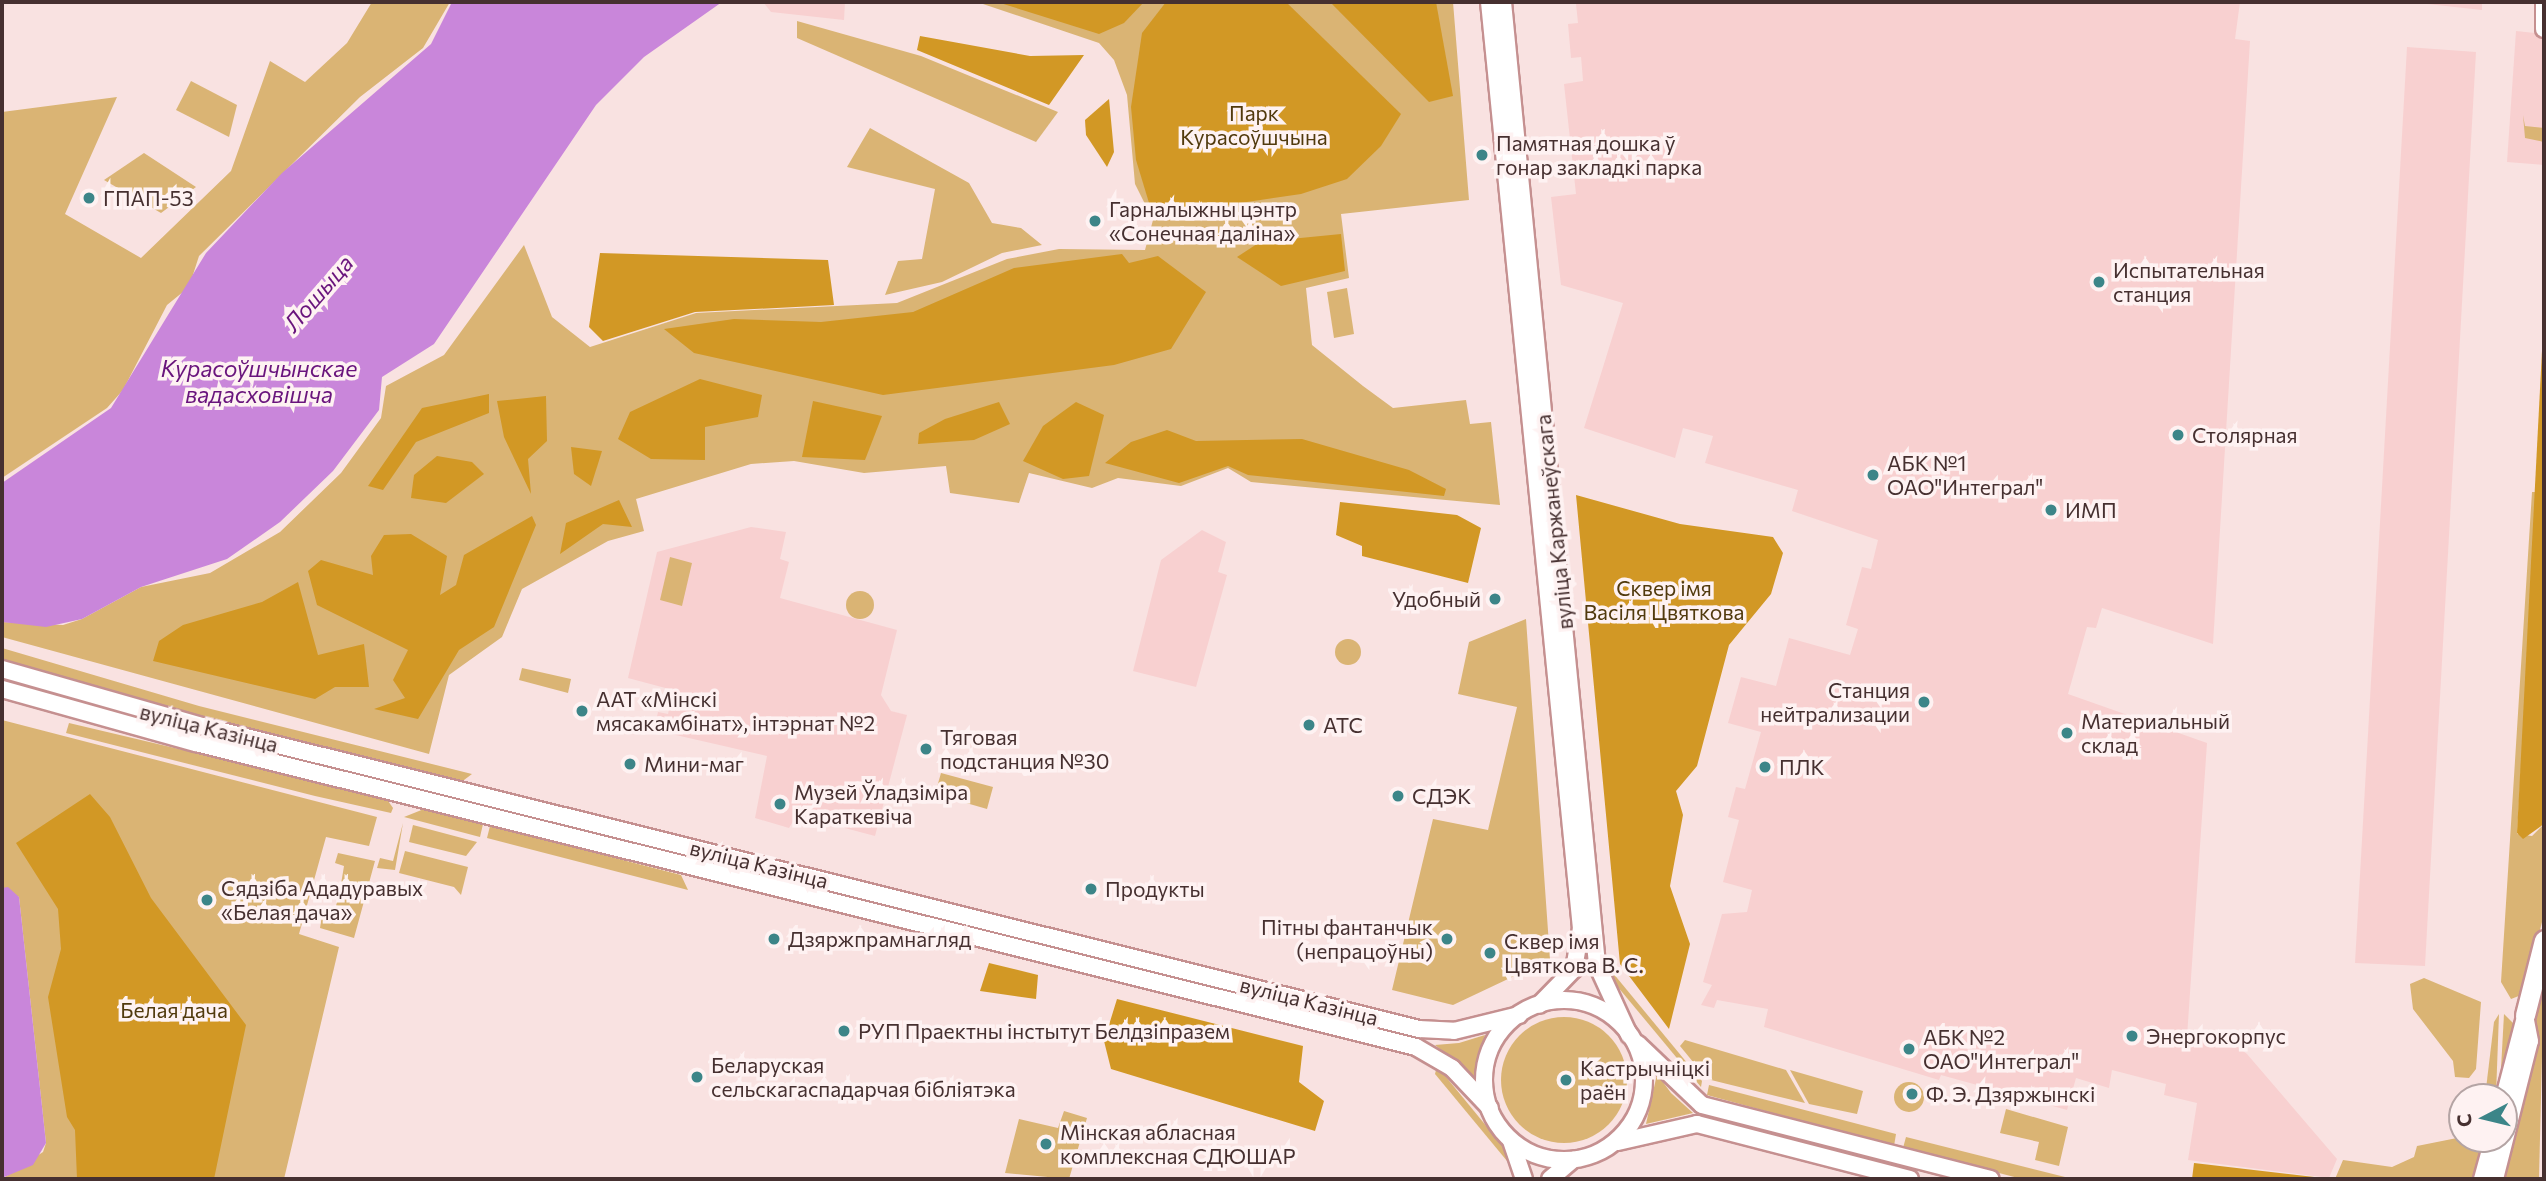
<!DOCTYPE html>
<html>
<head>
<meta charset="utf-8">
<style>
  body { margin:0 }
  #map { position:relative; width:2546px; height:1181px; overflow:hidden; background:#f9e2e1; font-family:Commissioner,sans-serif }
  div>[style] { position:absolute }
  .built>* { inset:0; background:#f8d0d0 }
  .green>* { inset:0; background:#dab474 }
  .round { border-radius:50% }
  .forest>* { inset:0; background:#d29825 }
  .water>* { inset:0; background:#c986da }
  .roads { filter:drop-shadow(2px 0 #c59090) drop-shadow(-2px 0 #c59090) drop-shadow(0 2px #c59090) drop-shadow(0 -2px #c59090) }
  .secondary>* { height:16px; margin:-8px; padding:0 8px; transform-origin:8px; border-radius:8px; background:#fff }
  .secondary>.ring { margin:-8px; padding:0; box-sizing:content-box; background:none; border:16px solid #fff; border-radius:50% }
  .highway>* { height:19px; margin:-9.5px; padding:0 9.5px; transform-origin:9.5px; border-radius:9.5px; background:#fff }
  .dots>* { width:19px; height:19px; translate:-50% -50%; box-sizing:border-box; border:4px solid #fef2f2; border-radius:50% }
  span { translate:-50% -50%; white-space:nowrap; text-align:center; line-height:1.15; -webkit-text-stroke:7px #fef2f2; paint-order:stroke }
  .park-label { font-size:21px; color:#513a0d }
  .poi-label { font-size:21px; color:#463030 }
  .left { translate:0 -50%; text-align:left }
  .right { translate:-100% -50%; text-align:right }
  .street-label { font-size:21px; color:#463030 }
  .water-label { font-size:23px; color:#69147c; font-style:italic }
  .frame { position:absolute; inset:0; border:4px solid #463030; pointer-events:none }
  .north { position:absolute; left:2448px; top:1083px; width:70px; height:70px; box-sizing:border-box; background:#fef2f2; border:2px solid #b4a4a4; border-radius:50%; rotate:263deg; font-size:19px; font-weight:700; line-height:28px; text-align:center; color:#463030 }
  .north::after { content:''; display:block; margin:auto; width:24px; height:32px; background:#3c8588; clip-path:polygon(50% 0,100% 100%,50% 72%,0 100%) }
</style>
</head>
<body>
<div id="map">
  <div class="built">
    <i style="clip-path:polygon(763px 2px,845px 2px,844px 20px,771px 12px)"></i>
    <i style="clip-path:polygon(1567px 2px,2240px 2px,2235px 39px,2250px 41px,2213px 644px,2102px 608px,2096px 628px,2087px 627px,2068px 694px,2207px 743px,2187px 1037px,2230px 1041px,2247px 1054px,2337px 1159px,2329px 1178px,2188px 1160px,2197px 1103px,2164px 1095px,2166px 1084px,2112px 1070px,2109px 1088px,2076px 1078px,2067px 1110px,1941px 1075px,1939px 1080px,1764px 1027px,1768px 1009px,1717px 1000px,1714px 1008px,1701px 1005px,1712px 985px,1703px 982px,1722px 914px,1747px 912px,1752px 890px,1723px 882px,1739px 820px,1728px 817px,1736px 787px,1745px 789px,1761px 732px,1728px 723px,1741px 677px,1776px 686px,1789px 638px,1850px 655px,1858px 629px,1846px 625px,1862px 567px,1871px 569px,1878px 540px,1792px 511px,1798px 490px,1705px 463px,1713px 436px,1683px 428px,1675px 458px,1584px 428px,1623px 303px,1561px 285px,1551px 197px,1576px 194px,1564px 84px,1583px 81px,1581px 57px,1571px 58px,1568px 24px,1578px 23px,1576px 4px)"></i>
    <i style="clip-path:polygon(2409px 2px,2482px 2px,2482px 10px)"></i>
    <i style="clip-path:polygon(2516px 31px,2544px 34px,2544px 165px,2507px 162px)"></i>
    <i style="clip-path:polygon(2407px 47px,2476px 52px,2425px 966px,2355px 963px)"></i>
    <i style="clip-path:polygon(751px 527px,786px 532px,780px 559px,789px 562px,780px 598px,897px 630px,881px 695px,891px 711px,907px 715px,875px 836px,807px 818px,810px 807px,803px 805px,789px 828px,755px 818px,767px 756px,654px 730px,658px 712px,668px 714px,673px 690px,628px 678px,657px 552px)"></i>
    <i style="clip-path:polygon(1202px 530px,1226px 542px,1218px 572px,1227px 575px,1196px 687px,1133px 671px,1161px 560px)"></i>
  </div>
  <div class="green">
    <i style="clip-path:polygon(372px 2px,450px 2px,423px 48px,360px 97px,199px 256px,189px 287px,167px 305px,123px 390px,107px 408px,2px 478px,2px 112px,117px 97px,65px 214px,141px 258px,231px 171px,270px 61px,305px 82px,347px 43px)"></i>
    <i style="clip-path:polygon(977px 2px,1453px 2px,1469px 200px,1341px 214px,1349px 278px,1306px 288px,1312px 345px,1363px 386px,1393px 408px,1466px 400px,1470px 424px,1491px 422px,1500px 505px,1251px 482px,1228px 468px,1181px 486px,1118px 478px,1092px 488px,1029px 473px,1019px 503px,950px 493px,946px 466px,864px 473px,794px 461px,751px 464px,636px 499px,644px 531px,608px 541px,522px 589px,502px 637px,449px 675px,429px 754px,2px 637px,2px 622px,63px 625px,82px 619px,141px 587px,210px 573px,280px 532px,341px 473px,381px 418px,386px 386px,444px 355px,524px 245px,552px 317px,590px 347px,696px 313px,897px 303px,1007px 259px,1059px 249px,1145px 250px,1153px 220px,1135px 184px,1127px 95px,1114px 60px,1099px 43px)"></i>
    <i style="clip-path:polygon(797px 21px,921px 56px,1058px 112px,1036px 142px,797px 38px)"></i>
    <i style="clip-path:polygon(191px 81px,237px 105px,229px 137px,176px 110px)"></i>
    <i style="clip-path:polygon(2523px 115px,2525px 126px,2544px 128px,2544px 142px,2525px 138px)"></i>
    <i style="clip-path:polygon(870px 128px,969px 183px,992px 223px,1021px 228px,1042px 245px,1002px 253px,942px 282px,885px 295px,898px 261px,922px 259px,935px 189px,847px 167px)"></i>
    <i style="clip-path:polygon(144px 153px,196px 187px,161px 213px,104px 180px)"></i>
    <i style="clip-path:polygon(1347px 288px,1354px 334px,1334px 338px,1327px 292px)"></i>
    <i style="clip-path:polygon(2532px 492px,2538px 492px,2517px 834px,2532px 836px,2544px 824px,2544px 914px,2524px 994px,2511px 999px,2501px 982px)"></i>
    <i style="clip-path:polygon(670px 557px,692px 563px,682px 606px,660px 600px)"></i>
    <i class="round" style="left:846px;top:591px;width:28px;height:28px"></i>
    <i style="clip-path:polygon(1526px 619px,1550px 959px,1453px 1005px,1392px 990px,1433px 819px,1488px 830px,1517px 707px,1458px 694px,1469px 642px)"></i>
    <i class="round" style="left:1335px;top:639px;width:26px;height:26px"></i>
    <i style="clip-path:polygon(2px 648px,199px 706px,472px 774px,460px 783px,116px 697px,2px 662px)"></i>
    <i style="clip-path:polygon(522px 668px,571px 679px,568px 693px,519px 680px)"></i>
    <i style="clip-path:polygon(2px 720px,377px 817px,369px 846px,326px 837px,299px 934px,339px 947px,284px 1179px,2px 1179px,43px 1152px,46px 1143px,19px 897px,2px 888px)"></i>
    <i style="clip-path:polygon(69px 723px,386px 798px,393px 808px,391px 813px,315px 796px,66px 733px)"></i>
    <i style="clip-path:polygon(941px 773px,993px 787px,987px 809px,935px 794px)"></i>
    <i style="clip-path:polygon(424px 809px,483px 824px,480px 837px,404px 817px)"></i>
    <i style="clip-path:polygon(403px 823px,395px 870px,377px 868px,380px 858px,393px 861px)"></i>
    <i style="clip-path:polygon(413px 825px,477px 842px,466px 856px,409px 842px)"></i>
    <i style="clip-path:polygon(490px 826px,681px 875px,688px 890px,487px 838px)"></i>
    <i style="clip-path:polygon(405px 851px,468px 867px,461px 895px,454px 887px,399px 873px)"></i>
    <i style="clip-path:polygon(338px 853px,375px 861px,354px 938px,320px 928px,323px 909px,334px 912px,339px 896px,344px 866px,335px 863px)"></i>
    <i style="clip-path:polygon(1608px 967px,1702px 1081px,1701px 1087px,1612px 980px)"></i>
    <i style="clip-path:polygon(2544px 974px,2539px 1179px,2498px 1179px,2533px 1016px)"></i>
    <i style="clip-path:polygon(2424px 978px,2481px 1002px,2476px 1069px,2469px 1078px,2455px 1077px,2453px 1061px,2413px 1009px,2410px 984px)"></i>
    <i style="clip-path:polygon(2499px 1014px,2496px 1095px,2485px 1097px,2494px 1022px)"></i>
    <i style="clip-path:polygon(2504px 1014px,2515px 1025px,2500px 1087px)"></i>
    <i class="round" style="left:1501px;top:1017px;width:126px;height:126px"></i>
    <i style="clip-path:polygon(1485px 1035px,1474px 1077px,1435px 1045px,1459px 1043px)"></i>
    <i style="clip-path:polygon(1685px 1040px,1786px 1070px,1805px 1103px,1707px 1079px,1680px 1046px)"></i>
    <i style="clip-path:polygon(1437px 1066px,1506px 1150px,1517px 1173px,1435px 1074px)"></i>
    <i style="clip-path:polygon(1790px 1070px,1863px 1091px,1857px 1114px,1809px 1104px)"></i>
    <i style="clip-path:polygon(1657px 1074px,1671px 1093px,1693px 1113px,1646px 1124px)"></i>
    <i class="round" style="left:1894px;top:1082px;width:30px;height:30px"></i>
    <i style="clip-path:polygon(1709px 1085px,1896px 1134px,1894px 1146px,1707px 1095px)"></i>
    <i style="clip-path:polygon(2006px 1109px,2068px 1127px,2059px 1166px,2035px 1160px,2039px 1142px,2000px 1133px)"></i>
    <i style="clip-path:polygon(1064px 1111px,1087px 1118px,1069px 1179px,1005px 1173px,1019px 1119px,1058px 1128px)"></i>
    <i style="clip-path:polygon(1906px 1137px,2065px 1177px,2068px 1179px,2022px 1179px,1903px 1148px)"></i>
    <i style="clip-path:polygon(2462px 1137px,2485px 1139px,2475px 1179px,2335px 1179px,2343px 1160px,2392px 1167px,2414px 1157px,2417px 1146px)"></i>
  </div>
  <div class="forest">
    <i style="clip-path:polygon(997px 2px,1144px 2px,1124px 23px,1099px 34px)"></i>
    <i style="clip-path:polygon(1166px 2px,1286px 2px,1401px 114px,1381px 146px,1347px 179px,1301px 194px,1153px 216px,1136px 160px,1131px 107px,1142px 33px)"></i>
    <i style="clip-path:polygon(1330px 2px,1436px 2px,1453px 96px,1429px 102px)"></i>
    <i style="clip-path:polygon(920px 36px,1030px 56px,1084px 55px,1049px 105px,917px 50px)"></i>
    <i style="clip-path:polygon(1109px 99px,1114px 152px,1107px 167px,1086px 135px,1085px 120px)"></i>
    <i style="clip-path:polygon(1341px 234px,1345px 271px,1281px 286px,1237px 257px,1260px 242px)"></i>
    <i style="clip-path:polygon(600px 253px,828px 260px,834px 305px,695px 312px,603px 341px,589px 327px)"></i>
    <i style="clip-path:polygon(1122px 254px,1129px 263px,1158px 256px,1206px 292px,1171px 349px,1114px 365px,883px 395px,694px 353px,664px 329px,734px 319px,821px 322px,913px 312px,1014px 268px)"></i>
    <i style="clip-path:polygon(2544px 312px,2544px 824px,2523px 839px,2517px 833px)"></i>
    <i style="clip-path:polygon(700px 379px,762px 395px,758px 417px,705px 427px,705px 460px,651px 459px,618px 439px,630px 412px)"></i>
    <i style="clip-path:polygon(489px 394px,489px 413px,416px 442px,383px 490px,368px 486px,422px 408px)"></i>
    <i style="clip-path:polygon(546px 396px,547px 441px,528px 459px,531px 494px,504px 437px,497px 401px)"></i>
    <i style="clip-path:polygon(813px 401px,882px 416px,865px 460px,802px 457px)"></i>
    <i style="clip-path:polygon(999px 402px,1010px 424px,974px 440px,918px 444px,919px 433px,945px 419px)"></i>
    <i style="clip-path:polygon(1076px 402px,1104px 415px,1089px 476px,1063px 479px,1023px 461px,1043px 426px)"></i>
    <i style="clip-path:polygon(1167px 430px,1196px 441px,1302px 439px,1409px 470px,1446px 489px,1444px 496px,1248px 475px,1228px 466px,1179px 483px,1105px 463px,1131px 442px)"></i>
    <i style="clip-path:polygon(571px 447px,602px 451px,591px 486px,574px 474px)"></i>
    <i style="clip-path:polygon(437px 456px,472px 462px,484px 474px,446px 503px,411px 498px,414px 475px)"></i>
    <i style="clip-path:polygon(1576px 495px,1680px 524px,1773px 537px,1783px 553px,1771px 594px,1729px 645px,1697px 766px,1676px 791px,1683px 815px,1670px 886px,1690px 944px,1669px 1029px,1620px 964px)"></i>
    <i style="clip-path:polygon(619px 500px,632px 527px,603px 524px,560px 554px,566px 523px)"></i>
    <i style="clip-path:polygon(1340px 502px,1457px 515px,1481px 528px,1468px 583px,1362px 556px,1362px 546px,1336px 535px)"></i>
    <i style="clip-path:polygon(532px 516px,536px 525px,494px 627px,459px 650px,418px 719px,374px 709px,405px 698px,393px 680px,408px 650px,317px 605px,308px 571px,321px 560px,373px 575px,371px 556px,384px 535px,411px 534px,447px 556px,440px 595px,456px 585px,464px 555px)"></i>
    <i style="clip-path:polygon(298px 582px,318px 655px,364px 644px,369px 687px,335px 687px,315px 699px,153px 661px,159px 641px,183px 625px,262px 602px)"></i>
    <i style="clip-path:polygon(90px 794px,110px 817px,151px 898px,246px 1025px,214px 1179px,77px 1179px,75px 1130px,67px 1117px,48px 997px,61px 949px,58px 909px,16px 843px)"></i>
    <i style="clip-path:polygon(989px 963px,1038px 975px,1036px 999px,980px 991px)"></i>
    <i style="clip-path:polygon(1117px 999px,1303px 1046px,1299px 1082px,1324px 1101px,1315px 1131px,1111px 1069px,1104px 1041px)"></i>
    <i style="clip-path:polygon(2194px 1163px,2332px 1179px,2192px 1179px)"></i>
  </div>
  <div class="water">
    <i style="clip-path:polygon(452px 2px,722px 2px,644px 57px,596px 105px,434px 344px,382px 377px,379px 410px,333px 471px,280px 522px,227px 559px,141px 587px,82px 619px,46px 627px,2px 622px,2px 483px,111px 408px,206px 253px,282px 173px,431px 44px)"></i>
    <i style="clip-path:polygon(8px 887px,19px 897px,46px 1143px,33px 1165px,2px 1178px,2px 888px)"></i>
  </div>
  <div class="roads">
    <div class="secondary">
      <i style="left:1489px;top:2px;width:931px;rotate:84.33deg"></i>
      <i style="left:1581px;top:928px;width:42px;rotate:99.7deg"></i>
      <i style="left:1574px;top:969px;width:50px;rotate:134.2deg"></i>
      <i style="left:1503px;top:2px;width:968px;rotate:84.42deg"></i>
      <i style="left:1597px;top:965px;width:77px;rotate:65.4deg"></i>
      <i style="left:2544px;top:2px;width:27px;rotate:90deg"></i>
      <i style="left:2px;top:669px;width:208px;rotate:15.9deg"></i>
      <i style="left:202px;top:726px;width:1254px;rotate:13.98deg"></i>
      <i style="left:1419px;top:1029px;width:35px;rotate:3deg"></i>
      <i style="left:1454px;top:1031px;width:67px;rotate:-13.8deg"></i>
      <i style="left:2px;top:689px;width:201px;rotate:15.6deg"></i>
      <i style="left:196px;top:743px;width:1257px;rotate:13.99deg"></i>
      <i style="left:1416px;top:1047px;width:42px;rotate:30.3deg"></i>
      <i style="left:1452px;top:1068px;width:55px;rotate:46.5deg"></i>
      <i class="ring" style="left:1484px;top:1000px;width:144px;height:144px"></i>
      <i style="left:1638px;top:1044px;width:88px;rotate:43.6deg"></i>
      <i style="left:1702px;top:1105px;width:298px;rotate:14.4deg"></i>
      <i style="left:2504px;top:1097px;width:83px;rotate:-75.3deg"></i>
      <i style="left:1511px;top:1141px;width:40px;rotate:71.1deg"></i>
      <i style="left:1618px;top:1142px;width:81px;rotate:-12.8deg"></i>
      <i style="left:1697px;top:1124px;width:220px;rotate:14.5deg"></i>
      <i style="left:1550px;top:1179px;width:30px;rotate:-40deg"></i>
      <i style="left:2482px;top:1179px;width:41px;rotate:-74.6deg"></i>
      <i style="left:2495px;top:1179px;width:142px;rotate:-75.8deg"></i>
      <i style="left:2530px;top:1041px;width:26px;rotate:-101deg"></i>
    </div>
    <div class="highway">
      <i style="left:2525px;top:1015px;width:77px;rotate:-75.8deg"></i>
    </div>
  </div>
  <div class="dots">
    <i style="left:1482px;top:155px;background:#3c8588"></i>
    <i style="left:89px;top:198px;background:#3c8588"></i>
    <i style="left:1095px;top:221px;background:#3c8588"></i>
    <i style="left:2099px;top:282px;background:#3c8588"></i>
    <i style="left:2178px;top:435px;background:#3c8588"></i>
    <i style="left:1873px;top:475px;background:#3c8588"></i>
    <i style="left:2051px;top:510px;background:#3c8588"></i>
    <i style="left:1495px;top:599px;background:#3c8588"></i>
    <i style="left:1924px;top:702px;background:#3c8588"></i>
    <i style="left:582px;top:711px;background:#3c8588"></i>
    <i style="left:1309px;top:725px;background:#3c8588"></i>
    <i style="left:2067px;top:733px;background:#3c8588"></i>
    <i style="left:926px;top:749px;background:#3c8588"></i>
    <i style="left:630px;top:764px;background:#3c8588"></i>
    <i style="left:1765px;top:767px;background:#3c8588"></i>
    <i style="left:1398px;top:796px;background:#3c8588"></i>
    <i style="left:780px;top:804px;background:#3c8588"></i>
    <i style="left:1091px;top:889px;background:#3c8588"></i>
    <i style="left:207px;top:900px;background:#3c8588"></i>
    <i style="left:774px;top:939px;background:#3c8588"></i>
    <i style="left:1447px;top:939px;background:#3c8588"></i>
    <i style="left:1490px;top:953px;background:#3c8588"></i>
    <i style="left:844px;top:1031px;background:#3c8588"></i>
    <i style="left:2132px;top:1036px;background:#3c8588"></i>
    <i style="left:1909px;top:1049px;background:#3c8588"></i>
    <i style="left:697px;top:1077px;background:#3c8588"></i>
    <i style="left:1566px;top:1080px;background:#3c8588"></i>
    <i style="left:1912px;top:1094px;background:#3c8588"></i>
    <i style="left:1046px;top:1144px;background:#3c8588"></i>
  </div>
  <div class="park-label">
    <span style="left:1254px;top:125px">Парк<br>Курасоўшчына</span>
    <span style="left:1664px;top:600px">Сквер імя<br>Васіля Цвяткова</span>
    <span style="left:174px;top:1010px">Белая дача</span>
  </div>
  <div class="poi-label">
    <span class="left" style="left:1496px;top:155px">Памятная дошка ў<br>гонар закладкі парка</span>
    <span class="left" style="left:103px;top:198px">ГПАП-53</span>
    <span class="left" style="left:1109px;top:221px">Гарналыжны цэнтр<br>«Сонечная даліна»</span>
    <span class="left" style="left:2113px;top:282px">Испытательная<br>станция</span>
    <span class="left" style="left:2192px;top:435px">Столярная</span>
    <span class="left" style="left:1887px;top:475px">АБК №1<br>ОАО"Интеграл"</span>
    <span class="left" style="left:2065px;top:510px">ИМП</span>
    <span class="right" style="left:1481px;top:599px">Удобный</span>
    <span class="right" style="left:1910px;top:702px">Станция<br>нейтрализации</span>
    <span class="left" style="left:596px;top:711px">ААТ «Мінскі<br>мясакамбінат», інтэрнат №2</span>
    <span class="left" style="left:2081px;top:733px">Материальный<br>склад</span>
    <span class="left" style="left:1323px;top:725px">АТС</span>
    <span class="left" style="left:940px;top:749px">Тяговая<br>подстанция №30</span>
    <span class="left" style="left:644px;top:764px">Мини-маг</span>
    <span class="left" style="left:1779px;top:767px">ПЛК</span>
    <span class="left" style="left:794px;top:804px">Музей Ўладзіміра<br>Караткевіча</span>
    <span class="left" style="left:1412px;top:796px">СДЭК</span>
    <span class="left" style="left:221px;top:900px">Сядзіба Ададуравых<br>«Белая дача»</span>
    <span class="left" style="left:1105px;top:889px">Продукты</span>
    <span class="right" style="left:1433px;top:939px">Пітны фантанчык<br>(непрацоўны)</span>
    <span class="left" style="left:788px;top:939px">Дзяржпрамнагляд</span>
    <span class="left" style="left:1504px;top:953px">Сквер імя<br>Цвяткова В. С.</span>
    <span class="left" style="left:858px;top:1031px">РУП Праектны інстытут Белдзіпразем</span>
    <span class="left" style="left:2146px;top:1036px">Энергокорпус</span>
    <span class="left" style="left:1923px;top:1049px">АБК №2<br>ОАО"Интеграл"</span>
    <span class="left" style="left:711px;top:1077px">Беларуская<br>сельскагаспадарчая бібліятэка</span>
    <span class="left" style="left:1580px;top:1080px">Кастрычніцкі<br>раён</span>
    <span class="left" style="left:1926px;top:1094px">Ф. Э. Дзяржынскі</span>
    <span class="left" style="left:1060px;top:1144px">Мінская абласная<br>комплексная СДЮШАР</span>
  </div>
  <div class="street-label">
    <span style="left:1554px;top:522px;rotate:-96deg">вуліца Каржанеўскага</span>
    <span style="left:209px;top:728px;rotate:14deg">вуліца Казінца</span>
    <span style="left:759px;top:864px;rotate:14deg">вуліца Казінца</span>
    <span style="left:1309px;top:1001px;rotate:14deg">вуліца Казінца</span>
  </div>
  <div class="water-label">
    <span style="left:318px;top:293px;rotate:-49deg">Лошыца</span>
    <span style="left:259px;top:381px">Курасоўшчынскае<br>вадасховішча</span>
  </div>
  <div class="frame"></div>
  <div class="north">С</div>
</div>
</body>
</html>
